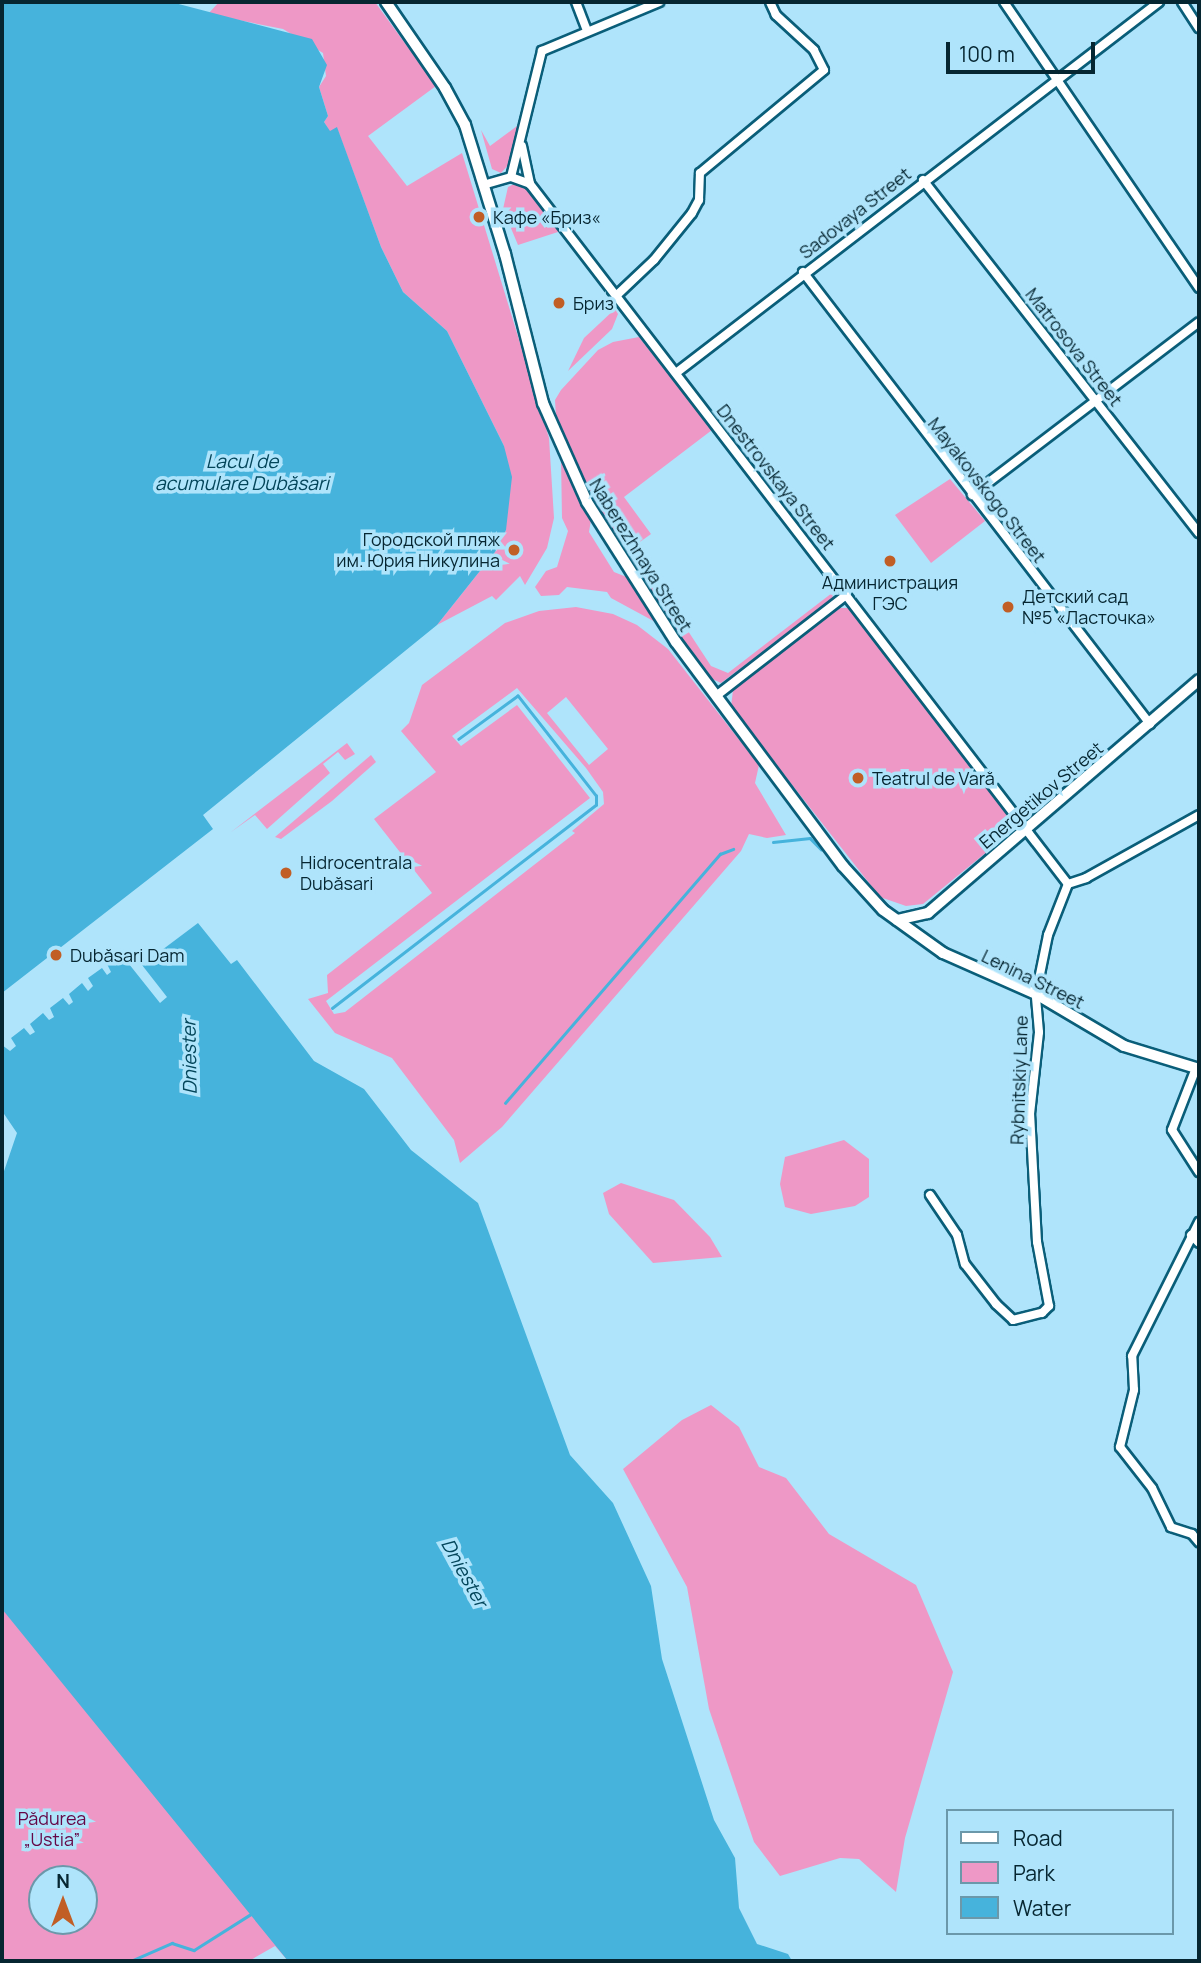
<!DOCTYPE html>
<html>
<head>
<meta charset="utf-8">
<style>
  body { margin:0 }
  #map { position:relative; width:1201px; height:1963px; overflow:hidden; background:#afe4fb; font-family:Manrope,sans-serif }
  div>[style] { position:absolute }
  .green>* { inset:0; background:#ee98c6 }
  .water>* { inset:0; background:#46b3dc }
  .stream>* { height:2.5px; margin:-1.25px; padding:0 1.25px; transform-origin:1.25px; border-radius:1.25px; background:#46b3dc }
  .roads { filter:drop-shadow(2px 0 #0a5e79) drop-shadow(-2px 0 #0a5e79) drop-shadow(0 2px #0a5e79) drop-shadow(0 -2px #0a5e79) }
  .minor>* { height:8px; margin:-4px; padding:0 4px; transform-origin:4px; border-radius:4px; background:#fff }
  .tertiary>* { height:10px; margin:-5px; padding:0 5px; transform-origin:5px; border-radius:5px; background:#fff }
  .dots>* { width:19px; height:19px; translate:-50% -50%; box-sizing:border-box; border:4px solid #afe4fb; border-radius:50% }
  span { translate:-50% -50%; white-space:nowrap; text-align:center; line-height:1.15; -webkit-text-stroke:7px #afe4fb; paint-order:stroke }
  .street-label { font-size:18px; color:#062631 }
  .poi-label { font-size:18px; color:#062631 }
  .left { translate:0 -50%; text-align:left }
  .right { translate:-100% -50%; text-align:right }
  .park-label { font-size:18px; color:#650646 }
  .water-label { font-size:19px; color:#03455a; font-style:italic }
  .frame { position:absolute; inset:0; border:4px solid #062631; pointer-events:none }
  .legend { position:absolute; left:946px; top:1809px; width:228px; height:126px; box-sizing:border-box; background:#afe4fb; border:2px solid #6b98aa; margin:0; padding:9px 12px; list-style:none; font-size:21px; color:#062631 }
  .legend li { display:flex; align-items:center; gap:14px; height:35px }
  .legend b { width:35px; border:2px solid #6b98aa }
  .north { position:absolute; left:28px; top:1865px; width:70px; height:70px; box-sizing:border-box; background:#afe4fb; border:2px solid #6b98aa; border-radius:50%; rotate:0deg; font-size:19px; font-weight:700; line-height:28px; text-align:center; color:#062631 }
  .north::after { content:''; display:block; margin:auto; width:24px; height:32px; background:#c15e25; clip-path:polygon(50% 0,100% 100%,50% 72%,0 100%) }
  .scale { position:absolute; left:946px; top:42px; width:149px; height:32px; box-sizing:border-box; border:4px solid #062631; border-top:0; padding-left:9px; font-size:21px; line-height:24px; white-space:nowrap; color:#062631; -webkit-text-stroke:5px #afe4fb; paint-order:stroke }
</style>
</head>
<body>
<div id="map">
  <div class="green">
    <i style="clip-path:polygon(219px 2px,375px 2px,436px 86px,368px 136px,407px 186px,462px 153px,549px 438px,554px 518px,547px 548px,525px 585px,520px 576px,496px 600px,492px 596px,437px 625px,495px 552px,506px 530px,504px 446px,447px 331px,403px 292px,381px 247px,337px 128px,330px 132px,324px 122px,328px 116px,319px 87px,326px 76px,323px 53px,283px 29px,208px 14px)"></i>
    <i style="clip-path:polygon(521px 123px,511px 162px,501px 173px,492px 169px,481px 130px,490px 146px)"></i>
    <i style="clip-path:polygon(518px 182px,538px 198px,561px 231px,518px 245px,503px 209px,508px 187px)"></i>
    <i style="clip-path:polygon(615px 309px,618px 314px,612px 329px,568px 371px,584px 338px)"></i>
    <i style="clip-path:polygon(639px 337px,712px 430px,624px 497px,651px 534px,633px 547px,711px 666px,728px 673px,832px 593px,833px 599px,721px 683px,706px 676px,592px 505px,556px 417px,555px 400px,561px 390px,598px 350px,613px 342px)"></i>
    <i style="clip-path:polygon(561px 459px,591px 520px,589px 532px,614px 572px,629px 578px,659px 624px,611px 598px,607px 592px,567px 587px,559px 595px,541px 596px,535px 587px,546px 571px,557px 567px,568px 531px,562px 518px)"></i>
    <i style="clip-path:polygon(950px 479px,985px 521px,931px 563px,895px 515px)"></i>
    <i style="clip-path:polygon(evenodd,576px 607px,613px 614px,637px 625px,668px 649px,759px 765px,755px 783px,786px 835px,767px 838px,749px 834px,741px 851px,502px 1127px,460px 1163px,454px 1140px,392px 1058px,335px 1033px,308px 999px,328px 993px,327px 975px,432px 893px,374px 819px,436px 772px,401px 731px,409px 723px,422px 685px,505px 623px,539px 611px,576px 607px,517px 688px,586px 768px,603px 792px,604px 804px,572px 831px,575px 833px,345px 1012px,334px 1014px,326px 1001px,590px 798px,517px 705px,461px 746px,452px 736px,517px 688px,576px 607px,566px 697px,608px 749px,589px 765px,547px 713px,566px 697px)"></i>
    <i style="clip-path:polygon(838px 608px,850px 608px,1017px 822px,1015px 829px,923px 904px,906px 906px,880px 897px,731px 707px,733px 690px)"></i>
    <i style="clip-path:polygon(347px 743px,355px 754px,345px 760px,338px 752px,323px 764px,330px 773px,267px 829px,255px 815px,231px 832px)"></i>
    <i style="clip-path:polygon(371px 755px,376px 762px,332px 801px,281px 839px,275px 837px)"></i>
    <i style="clip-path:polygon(844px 1140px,869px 1159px,869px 1197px,855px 1206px,811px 1214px,785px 1207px,780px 1184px,785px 1157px)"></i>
    <i style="clip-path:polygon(621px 1183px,674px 1200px,710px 1237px,722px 1257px,653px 1263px,609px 1214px,603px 1193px)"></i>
    <i style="clip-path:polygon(evenodd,2px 1237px,288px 1961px,275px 1946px,249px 1961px,2px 1961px,2px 1237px,42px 1879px,84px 1879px,84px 1921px,42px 1921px,42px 1879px)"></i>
    <i style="clip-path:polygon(711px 1405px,739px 1427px,759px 1467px,786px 1478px,829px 1534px,916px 1585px,953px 1672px,905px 1838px,896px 1892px,859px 1859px,840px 1858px,780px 1876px,754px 1842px,709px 1709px,687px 1587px,623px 1469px,682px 1420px)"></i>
  </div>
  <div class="water">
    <i style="clip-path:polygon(2px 2px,171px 2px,312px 39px,327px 65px,319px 87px,328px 116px,324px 122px,330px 131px,337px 127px,381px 247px,403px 292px,447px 331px,504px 446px,512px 477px,506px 530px,495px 552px,437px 625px,203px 815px,213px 829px,2px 993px)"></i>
    <i style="clip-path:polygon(198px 923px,231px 964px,237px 960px,314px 1061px,364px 1089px,411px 1150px,478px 1203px,570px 1455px,613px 1503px,651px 1586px,662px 1659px,714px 1820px,735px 1858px,739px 1908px,757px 1944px,788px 1954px,792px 1961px,288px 1961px,2px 1609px,2px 1177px,17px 1133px,2px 1111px,2px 1045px,10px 1051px,16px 1046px,11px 1038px,24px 1028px,30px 1035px,35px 1032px,30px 1024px,43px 1013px,49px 1020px,54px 1017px,50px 1008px,63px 998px,69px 1005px,73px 1002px,69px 994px,82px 983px,88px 991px,93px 986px,88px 978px,102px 968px,107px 975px,111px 972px,107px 964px,121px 954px,160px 1003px,167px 997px,142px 965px)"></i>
  </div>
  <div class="stream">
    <i style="left:773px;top:842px;width:37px;rotate:-6deg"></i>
    <i style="left:810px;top:838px;width:16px;rotate:45deg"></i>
    <i style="left:332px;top:1008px;width:333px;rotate:-37.6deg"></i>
    <i style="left:596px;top:805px;width:9px;rotate:-90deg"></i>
    <i style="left:596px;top:796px;width:127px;rotate:-128deg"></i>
    <i style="left:518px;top:696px;width:73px;rotate:143.9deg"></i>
    <i style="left:505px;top:1103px;width:329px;rotate:-49.2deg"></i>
    <i style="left:720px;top:854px;width:14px;rotate:-21deg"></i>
    <i style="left:131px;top:1961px;width:45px;rotate:-23.7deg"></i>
    <i style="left:172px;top:1943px;width:23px;rotate:18deg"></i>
    <i style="left:194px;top:1950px;width:67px;rotate:-32.3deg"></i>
  </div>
  <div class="roads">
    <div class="minor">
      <i style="left:576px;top:2px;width:31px;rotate:69deg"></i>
      <i style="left:1004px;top:2px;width:346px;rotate:55.7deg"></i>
      <i style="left:1182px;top:2px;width:31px;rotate:57deg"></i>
      <i style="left:522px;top:146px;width:39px;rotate:78deg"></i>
      <i style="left:511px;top:177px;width:130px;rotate:-76.2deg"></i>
      <i style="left:542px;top:51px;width:127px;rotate:-22.7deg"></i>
      <i style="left:923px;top:180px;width:448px;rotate:52deg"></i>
      <i style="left:483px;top:185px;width:29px;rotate:-16deg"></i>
      <i style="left:511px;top:177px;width:20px;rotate:20deg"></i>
      <i style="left:530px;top:184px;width:883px;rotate:52.46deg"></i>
      <i style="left:803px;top:272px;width:570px;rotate:52.49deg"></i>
      <i style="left:617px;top:295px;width:51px;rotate:-43.4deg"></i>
      <i style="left:654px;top:260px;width:60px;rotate:-51deg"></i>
      <i style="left:692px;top:213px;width:15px;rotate:-62deg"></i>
      <i style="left:699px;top:200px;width:27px;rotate:-88deg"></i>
      <i style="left:700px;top:173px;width:161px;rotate:-39.7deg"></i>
      <i style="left:824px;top:70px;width:22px;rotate:-117deg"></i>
      <i style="left:814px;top:50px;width:52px;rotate:-137.4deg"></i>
      <i style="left:776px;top:15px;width:14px;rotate:-115deg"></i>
      <i style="left:676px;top:373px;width:609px;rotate:-37.53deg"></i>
      <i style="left:972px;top:495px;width:285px;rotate:-37.3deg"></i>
      <i style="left:716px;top:696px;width:165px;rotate:-37.8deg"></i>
      <i style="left:1196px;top:1068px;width:66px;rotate:111.2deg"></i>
      <i style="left:1172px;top:1130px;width:50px;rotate:57.3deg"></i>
      <i style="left:930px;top:1195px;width:48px;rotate:56deg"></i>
      <i style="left:957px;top:1235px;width:30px;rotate:75deg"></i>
      <i style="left:965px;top:1264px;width:51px;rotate:52.2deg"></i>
      <i style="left:996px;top:1304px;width:23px;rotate:43deg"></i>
      <i style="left:1013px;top:1320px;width:30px;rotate:-14deg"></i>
      <i style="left:1042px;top:1313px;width:10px;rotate:-45deg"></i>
      <i style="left:1049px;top:1306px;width:65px;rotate:-100.6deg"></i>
      <i style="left:1037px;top:1242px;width:128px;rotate:-93.1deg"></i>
      <i style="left:1030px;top:1114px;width:82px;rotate:-83.7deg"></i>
      <i style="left:1039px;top:1032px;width:38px;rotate:-95deg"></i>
      <i style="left:1036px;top:994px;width:60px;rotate:-78.5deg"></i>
      <i style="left:1048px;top:935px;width:55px;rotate:-68.6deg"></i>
      <i style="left:1068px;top:884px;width:19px;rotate:-18deg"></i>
      <i style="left:1086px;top:878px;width:129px;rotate:-29.1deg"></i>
      <i style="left:1191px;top:1235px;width:11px;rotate:45deg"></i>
      <i style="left:1192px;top:1534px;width:22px;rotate:-162deg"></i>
      <i style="left:1171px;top:1527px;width:43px;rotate:-116deg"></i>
      <i style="left:1152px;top:1488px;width:52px;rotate:-128deg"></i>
      <i style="left:1120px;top:1447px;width:59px;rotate:-76.2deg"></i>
      <i style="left:1134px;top:1390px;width:34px;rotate:-93deg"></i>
      <i style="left:1132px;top:1356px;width:150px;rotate:-63.4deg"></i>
      <i style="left:1192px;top:1534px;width:11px;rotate:49deg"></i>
    </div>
    <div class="tertiary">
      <i style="left:386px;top:2px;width:104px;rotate:55.5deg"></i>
      <i style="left:445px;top:88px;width:42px;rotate:61.6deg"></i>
      <i style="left:465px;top:125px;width:135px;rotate:72.8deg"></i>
      <i style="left:505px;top:254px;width:154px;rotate:75.7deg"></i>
      <i style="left:543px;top:403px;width:108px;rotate:66deg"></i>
      <i style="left:587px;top:502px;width:166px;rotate:57.6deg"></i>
      <i style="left:676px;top:642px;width:279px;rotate:53.3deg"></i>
      <i style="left:843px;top:866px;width:59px;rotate:47.7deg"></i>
      <i style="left:883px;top:910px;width:74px;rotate:35.6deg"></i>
      <i style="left:943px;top:953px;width:102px;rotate:23.8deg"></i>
      <i style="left:1036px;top:994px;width:102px;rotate:30.6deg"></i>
      <i style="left:1124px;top:1046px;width:78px;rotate:17deg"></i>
      <i style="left:897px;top:920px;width:32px;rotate:-13deg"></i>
      <i style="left:928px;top:913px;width:357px;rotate:-40.7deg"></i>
    </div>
  </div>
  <div class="dots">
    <i style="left:479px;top:217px;background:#c15e25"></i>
    <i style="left:559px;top:303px;background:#c15e25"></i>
    <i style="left:514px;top:550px;background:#c15e25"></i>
    <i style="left:890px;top:561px;background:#c15e25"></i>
    <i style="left:1008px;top:607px;background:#c15e25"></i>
    <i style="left:858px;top:778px;background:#c15e25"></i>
    <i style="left:286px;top:873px;background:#c15e25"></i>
    <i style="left:56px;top:955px;background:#c15e25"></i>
  </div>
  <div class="street-label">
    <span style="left:855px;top:213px;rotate:-38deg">Sadovaya Street</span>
    <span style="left:1074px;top:347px;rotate:52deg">Matrosova Street</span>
    <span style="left:776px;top:477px;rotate:52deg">Dnestrovskaya Street</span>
    <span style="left:987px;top:490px;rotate:52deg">Mayakovskogo Street</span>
    <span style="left:641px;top:555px;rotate:58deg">Naberezhnaya Street</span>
    <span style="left:1041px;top:795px;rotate:-40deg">Energetikov Street</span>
    <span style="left:1033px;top:979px;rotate:26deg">Lenina Street</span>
    <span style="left:1019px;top:1080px;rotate:-88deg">Rybnitskiy Lane</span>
  </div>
  <div class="poi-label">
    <span class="left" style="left:493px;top:217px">Кафе «Бриз«</span>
    <span class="left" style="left:573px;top:303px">Бриз</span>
    <span class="right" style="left:500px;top:550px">Городской пляж<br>им. Юрия Никулина</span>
    <span style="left:890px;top:593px">Администрация<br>ГЭС</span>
    <span class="left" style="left:1022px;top:607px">Детский сад<br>№5 «Ласточка»</span>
    <span class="left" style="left:872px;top:778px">Teatrul de Vară</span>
    <span class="left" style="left:300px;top:873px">Hidrocentrala<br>Dubăsari</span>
    <span class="left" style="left:70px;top:955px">Dubăsari Dam</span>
  </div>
  <div class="park-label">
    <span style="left:52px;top:1829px">Pădurea<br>„Ustia”</span>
  </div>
  <div class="water-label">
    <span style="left:242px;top:473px">Lacul de<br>acumulare Dubăsari</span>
    <span style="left:190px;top:1057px;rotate:-91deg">Dniester</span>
    <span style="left:464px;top:1573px;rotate:61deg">Dniester</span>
  </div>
  <div class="frame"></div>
  <ul class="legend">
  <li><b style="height:9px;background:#fff"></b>Road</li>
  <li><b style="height:19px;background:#ee98c6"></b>Park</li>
  <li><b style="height:19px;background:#46b3dc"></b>Water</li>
  </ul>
  <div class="north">N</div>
  <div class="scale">100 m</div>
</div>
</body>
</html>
